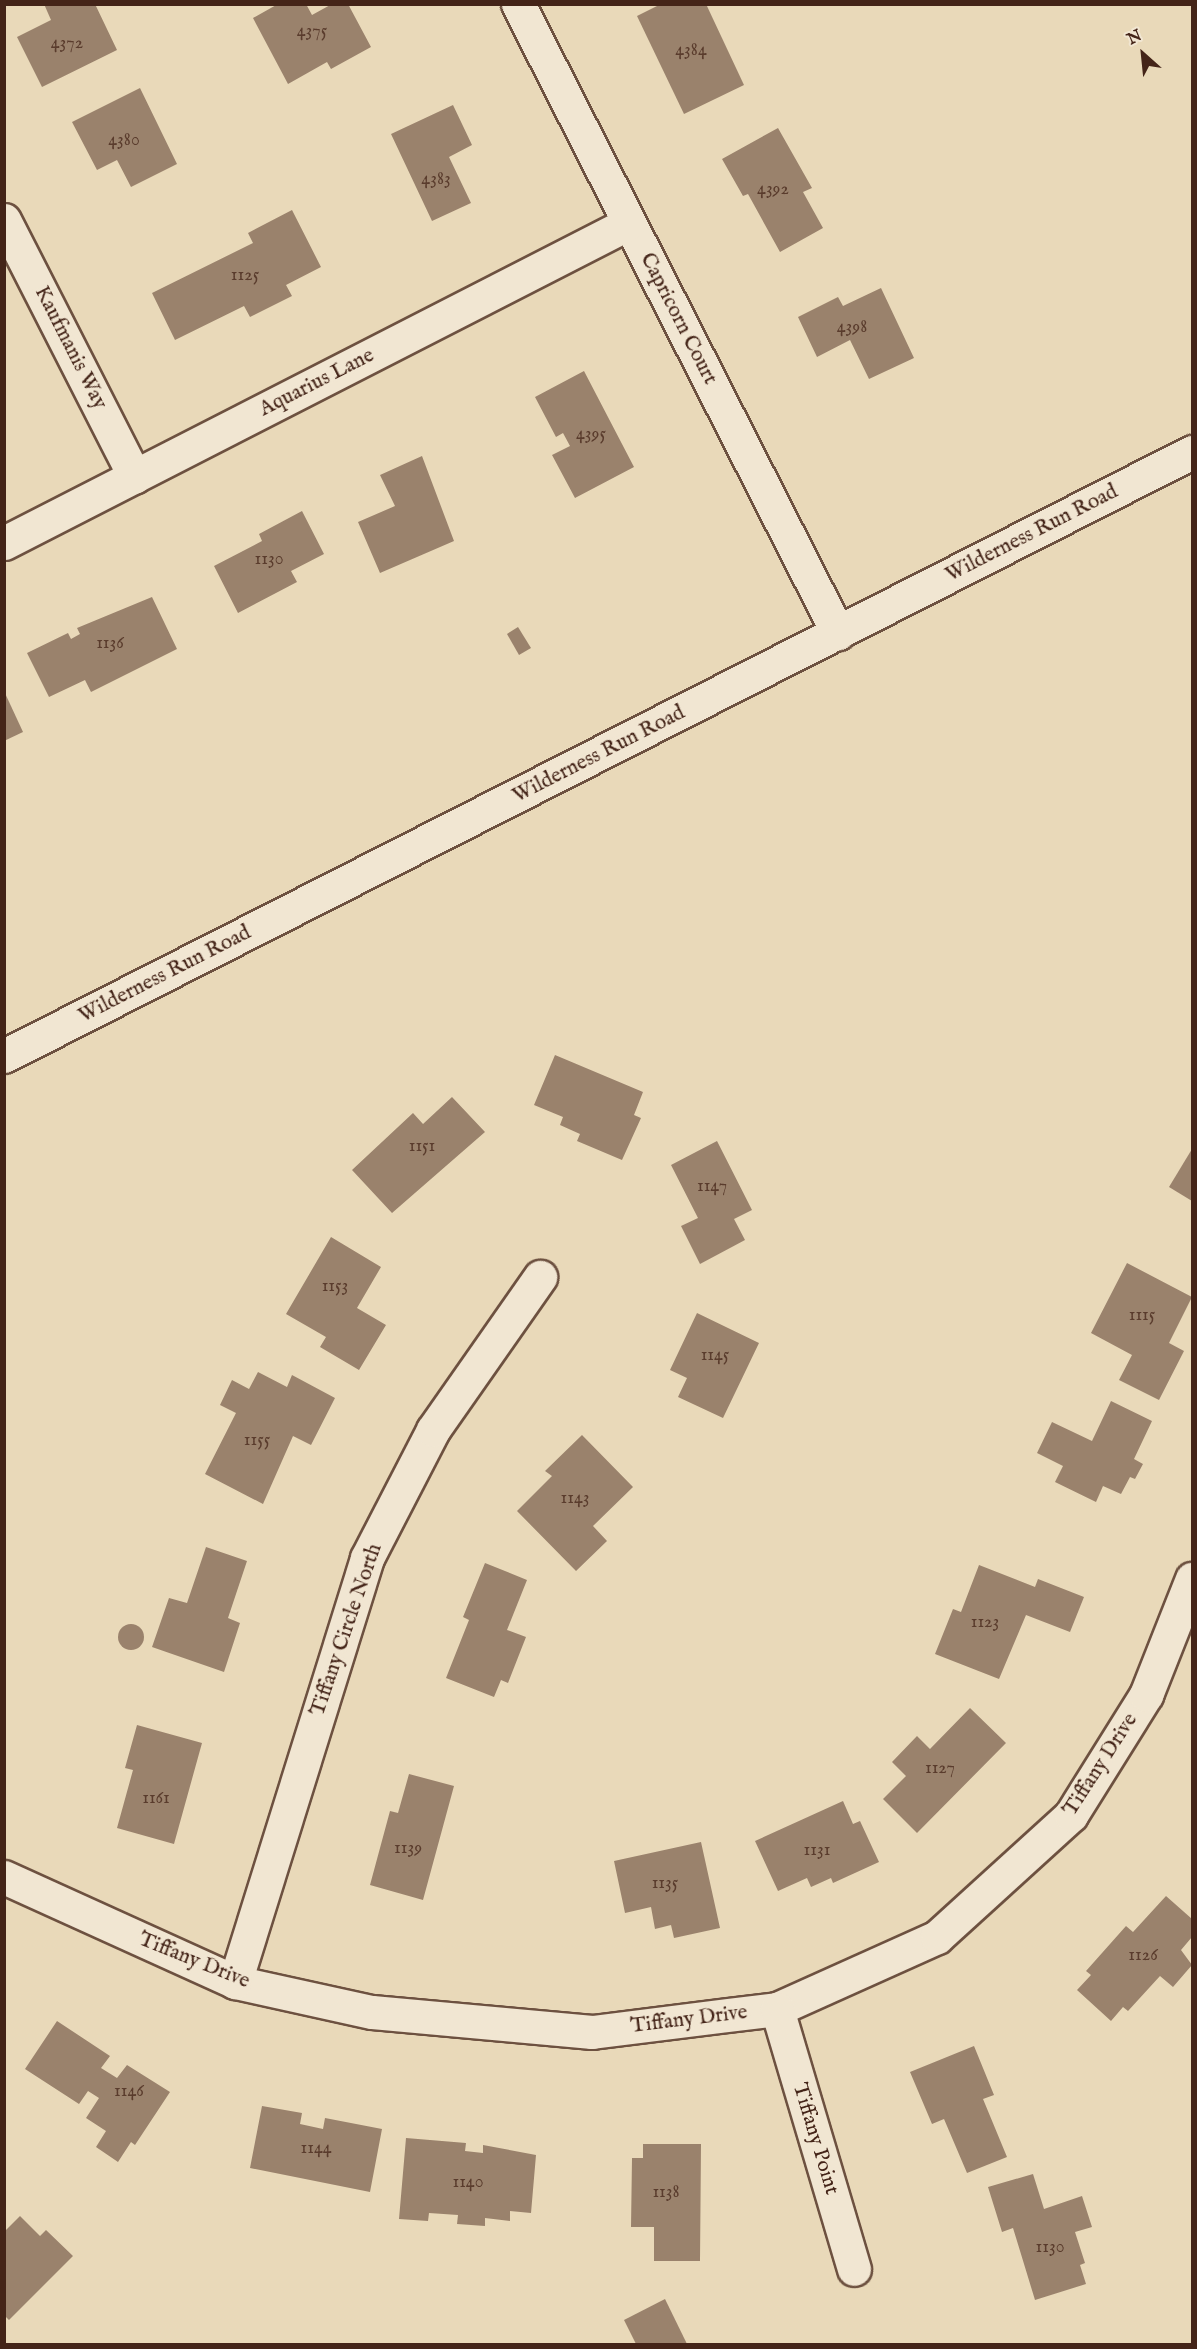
<!DOCTYPE html>
<html>
<head>
<meta charset="utf-8">
<style>
  body { margin:0 }
  #map { position:relative; width:1197px; height:2349px; overflow:hidden; background:#e9d9b9; font-family:"IM FELL English",serif }
  div>[style] { position:absolute }
  .building>* { inset:0; background:#9a826c }
  .round { border-radius:50% }
  .roads { filter:drop-shadow(2px 0 #6d5140) drop-shadow(-2px 0 #6d5140) drop-shadow(0 2px #6d5140) drop-shadow(0 -2px #6d5140) }
  .street>* { height:33px; margin:-16.5px; padding:0 16.5px; transform-origin:16.5px; border-radius:16.5px; background:#f1e6d2 }
  .secondary>* { height:33px; margin:-16.5px; padding:0 16.5px; transform-origin:16.5px; border-radius:16.5px; background:#f1e6d2 }
  span { translate:-50% -50%; white-space:nowrap; text-align:center; line-height:1.15; -webkit-text-stroke:6px #f1e6d2; paint-order:stroke }
  .number-label { font-size:18px; color:#5a3c2d }
  .number-label span { -webkit-text-stroke-width:0 }
  .street-label { font-size:21px; color:#442418 }
  .frame { position:absolute; inset:0; border:6px solid #442418; pointer-events:none }
  .north { position:absolute; left:1113px; top:24px; width:60px; height:60px; -webkit-text-stroke:4px #f1e6d2; paint-order:stroke; rotate:333deg; font-size:16px; font-weight:700; line-height:24px; text-align:center; color:#442418 }
  .north::after { content:''; display:block; margin:auto; width:21px; height:27px; background:#442418; clip-path:polygon(50% 0,100% 100%,50% 72%,0 100%) }
</style>
</head>
<body>
<div id="map">
  <div class="building">
    <i style="clip-path:polygon(44px 4px,95px 4px,117px 50px,42px 87px,17px 37px,51px 20px)"></i>
    <i style="clip-path:polygon(278px 4px,306px 4px,312px 15px,332px 4px,348px 4px,371px 47px,331px 69px,327px 62px,288px 84px,253px 18px)"></i>
    <i style="clip-path:polygon(661px 4px,706px 4px,744px 85px,684px 114px,637px 16px)"></i>
    <i style="clip-path:polygon(140px 88px,177px 164px,131px 187px,117px 160px,97px 170px,72px 122px)"></i>
    <i style="clip-path:polygon(453px 105px,472px 145px,449px 157px,471px 203px,432px 221px,391px 134px)"></i>
    <i style="clip-path:polygon(778px 128px,812px 188px,803px 192px,823px 228px,780px 252px,748px 194px,743px 196px,722px 159px)"></i>
    <i style="clip-path:polygon(292px 210px,321px 267px,286px 285px,292px 296px,250px 317px,244px 306px,175px 340px,152px 293px,253px 243px,248px 233px)"></i>
    <i style="clip-path:polygon(881px 288px,914px 358px,869px 379px,850px 340px,817px 357px,798px 317px,838px 297px,843px 306px)"></i>
    <i style="clip-path:polygon(584px 371px,634px 467px,575px 498px,552px 455px,570px 446px,563px 433px,556px 437px,535px 397px)"></i>
    <i style="clip-path:polygon(422px 456px,454px 541px,380px 573px,358px 522px,395px 506px,380px 475px)"></i>
    <i style="clip-path:polygon(302px 511px,324px 554px,291px 571px,297px 582px,238px 613px,214px 566px,262px 541px,259px 534px)"></i>
    <i style="clip-path:polygon(152px 597px,177px 649px,91px 692px,85px 680px,49px 697px,27px 653px,68px 633px,71px 639px,80px 634px,77px 628px)"></i>
    <i style="clip-path:polygon(518px 627px,531px 648px,519px 655px,507px 634px)"></i>
    <i style="clip-path:polygon(4px 691px,23px 732px,4px 741px)"></i>
    <i style="clip-path:polygon(555px 1055px,643px 1092px,634px 1115px,641px 1118px,622px 1160px,577px 1141px,580px 1134px,560px 1125px,563px 1117px,534px 1105px)"></i>
    <i style="clip-path:polygon(452px 1097px,485px 1132px,392px 1213px,352px 1170px,413px 1113px,423px 1124px)"></i>
    <i style="clip-path:polygon(717px 1141px,752px 1210px,734px 1219px,745px 1240px,700px 1264px,681px 1226px,698px 1218px,671px 1165px)"></i>
    <i style="clip-path:polygon(1192px 1149px,1192px 1201px,1169px 1187px)"></i>
    <i style="clip-path:polygon(331px 1237px,381px 1267px,357px 1308px,386px 1325px,359px 1370px,320px 1347px,326px 1337px,286px 1314px)"></i>
    <i style="clip-path:polygon(1127px 1263px,1192px 1297px,1169px 1343px,1184px 1351px,1159px 1400px,1119px 1380px,1132px 1355px,1091px 1333px)"></i>
    <i style="clip-path:polygon(697px 1313px,759px 1343px,723px 1418px,678px 1397px,687px 1378px,670px 1370px)"></i>
    <i style="clip-path:polygon(258px 1372px,287px 1387px,292px 1375px,335px 1398px,311px 1445px,293px 1436px,263px 1504px,205px 1474px,236px 1413px,220px 1405px,232px 1380px,249px 1389px)"></i>
    <i style="clip-path:polygon(1111px 1401px,1152px 1421px,1134px 1459px,1143px 1464px,1135px 1479px,1130px 1477px,1121px 1494px,1103px 1486px,1096px 1502px,1055px 1482px,1063px 1466px,1037px 1453px,1052px 1422px,1092px 1441px)"></i>
    <i style="clip-path:polygon(582px 1435px,633px 1487px,593px 1526px,607px 1541px,576px 1571px,517px 1511px,552px 1476px,545px 1471px)"></i>
    <i style="clip-path:polygon(206px 1547px,247px 1561px,228px 1618px,240px 1623px,224px 1672px,152px 1647px,169px 1598px,187px 1603px)"></i>
    <i style="clip-path:polygon(485px 1563px,527px 1580px,507px 1630px,526px 1637px,508px 1683px,501px 1680px,494px 1697px,446px 1678px,469px 1620px,463px 1617px)"></i>
    <i style="clip-path:polygon(979px 1565px,1035px 1587px,1038px 1579px,1084px 1597px,1070px 1632px,1026px 1615px,999px 1679px,935px 1654px,953px 1609px,961px 1612px)"></i>
    <i class="round" style="left:118px;top:1624px;width:26px;height:26px"></i>
    <i style="clip-path:polygon(970px 1708px,1006px 1743px,917px 1833px,883px 1799px,906px 1776px,892px 1762px,917px 1736px,930px 1749px)"></i>
    <i style="clip-path:polygon(137px 1725px,202px 1743px,174px 1844px,117px 1828px,133px 1770px,125px 1768px)"></i>
    <i style="clip-path:polygon(409px 1774px,454px 1786px,423px 1900px,370px 1885px,390px 1811px,398px 1813px)"></i>
    <i style="clip-path:polygon(843px 1801px,853px 1824px,860px 1821px,879px 1862px,833px 1883px,831px 1878px,811px 1887px,807px 1878px,778px 1891px,755px 1841px)"></i>
    <i style="clip-path:polygon(701px 1842px,720px 1928px,674px 1938px,671px 1925px,655px 1929px,651px 1907px,625px 1913px,614px 1861px)"></i>
    <i style="clip-path:polygon(1166px 1896px,1192px 1919px,1192px 1937px,1181px 1950px,1192px 1965px,1173px 1987px,1160px 1976px,1128px 2011px,1123px 2007px,1111px 2021px,1077px 1990px,1091px 1975px,1086px 1971px,1126px 1926px,1133px 1932px)"></i>
    <i style="clip-path:polygon(57px 2021px,110px 2056px,101px 2068px,117px 2078px,127px 2065px,170px 2092px,135px 2145px,131px 2142px,118px 2162px,96px 2147px,106px 2131px,86px 2118px,99px 2098px,88px 2091px,79px 2104px,25px 2069px)"></i>
    <i style="clip-path:polygon(974px 2046px,994px 2095px,983px 2099px,1007px 2157px,967px 2173px,944px 2119px,932px 2124px,910px 2072px)"></i>
    <i style="clip-path:polygon(262px 2106px,302px 2113px,300px 2124px,323px 2129px,325px 2118px,382px 2129px,370px 2192px,250px 2168px)"></i>
    <i style="clip-path:polygon(406px 2138px,466px 2143px,465px 2151px,483px 2153px,483px 2145px,536px 2155px,531px 2213px,510px 2211px,510px 2221px,485px 2218px,485px 2226px,457px 2224px,458px 2215px,429px 2213px,428px 2221px,399px 2219px)"></i>
    <i style="clip-path:polygon(643px 2144px,701px 2144px,700px 2261px,654px 2261px,654px 2227px,631px 2227px,632px 2158px,643px 2158px)"></i>
    <i style="clip-path:polygon(1033px 2174px,1044px 2209px,1082px 2196px,1092px 2227px,1075px 2232px,1085px 2263px,1080px 2265px,1086px 2284px,1035px 2300px,1013px 2228px,1002px 2232px,988px 2187px)"></i>
    <i style="clip-path:polygon(20px 2216px,40px 2236px,46px 2230px,73px 2256px,9px 2320px,4px 2315px,4px 2232px)"></i>
    <i style="clip-path:polygon(665px 2299px,687px 2344px,636px 2344px,624px 2320px)"></i>
  </div>
  <div class="roads">
    <div class="street">
      <i style="left:518px;top:4px;width:706px;rotate:63.04deg"></i>
      <i style="left:4px;top:220px;width:288px;rotate:63deg"></i>
      <i style="left:4px;top:543px;width:702px;rotate:-27.11deg"></i>
      <i style="left:4px;top:1877px;width:254px;rotate:24.4deg"></i>
      <i style="left:235px;top:1982px;width:140px;rotate:12.4deg"></i>
      <i style="left:372px;top:2012px;width:221px;rotate:5.2deg"></i>
      <i style="left:592px;top:2032px;width:186px;rotate:-7.1deg"></i>
      <i style="left:777px;top:2009px;width:175px;rotate:-24.2deg"></i>
      <i style="left:937px;top:1937px;width:181px;rotate:-42.3deg"></i>
      <i style="left:1071px;top:1815px;width:142px;rotate:-58deg"></i>
      <i style="left:1146px;top:1695px;width:125px;rotate:-68.4deg"></i>
      <i style="left:235px;top:1982px;width:444px;rotate:-72.7deg"></i>
      <i style="left:367px;top:1558px;width:144px;rotate:-62.7deg"></i>
      <i style="left:433px;top:1430px;width:187px;rotate:-55deg"></i>
      <i style="left:777px;top:2009px;width:271px;rotate:73.5deg"></i>
    </div>
    <div class="secondary">
      <i style="left:4px;top:1056px;width:1333px;rotate:-26.95deg"></i>
    </div>
  </div>
  <div class="number-label">
    <span style="left:312px;top:32px">4375</span>
    <span style="left:67px;top:44px">4372</span>
    <span style="left:691px;top:51px">4384</span>
    <span style="left:124px;top:141px">4380</span>
    <span style="left:436px;top:180px">4383</span>
    <span style="left:773px;top:190px">4392</span>
    <span style="left:245px;top:276px">1125</span>
    <span style="left:852px;top:328px">4398</span>
    <span style="left:591px;top:435px">4395</span>
    <span style="left:269px;top:560px">1130</span>
    <span style="left:110px;top:644px">1136</span>
    <span style="left:422px;top:1147px">1151</span>
    <span style="left:712px;top:1187px">1147</span>
    <span style="left:335px;top:1287px">1153</span>
    <span style="left:1142px;top:1316px">1115</span>
    <span style="left:715px;top:1356px">1145</span>
    <span style="left:257px;top:1441px">1155</span>
    <span style="left:575px;top:1499px">1143</span>
    <span style="left:985px;top:1623px">1123</span>
    <span style="left:940px;top:1769px">1127</span>
    <span style="left:156px;top:1799px">1161</span>
    <span style="left:408px;top:1849px">1139</span>
    <span style="left:817px;top:1851px">1131</span>
    <span style="left:665px;top:1884px">1135</span>
    <span style="left:1143px;top:1956px">1126</span>
    <span style="left:129px;top:2092px">1146</span>
    <span style="left:316px;top:2149px">1144</span>
    <span style="left:468px;top:2183px">1140</span>
    <span style="left:666px;top:2193px">1138</span>
    <span style="left:1050px;top:2248px">1130</span>
  </div>
  <div class="street-label">
    <span style="left:678px;top:319px;rotate:63deg">Capricorn Court</span>
    <span style="left:70px;top:348px;rotate:63deg">Kaufmanis Way</span>
    <span style="left:317px;top:383px;rotate:-27deg">Aquarius Lane</span>
    <span style="left:1032px;top:534px;rotate:-27deg">Wilderness Run Road</span>
    <span style="left:599px;top:755px;rotate:-27deg">Wilderness Run Road</span>
    <span style="left:165px;top:975px;rotate:-27deg">Wilderness Run Road</span>
    <span style="left:347px;top:1630px;rotate:-71deg">Tiffany Circle North</span>
    <span style="left:1101px;top:1765px;rotate:-57deg">Tiffany Drive</span>
    <span style="left:194px;top:1961px;rotate:22deg">Tiffany Drive</span>
    <span style="left:689px;top:2020px;rotate:-7deg">Tiffany Drive</span>
    <span style="left:815px;top:2139px;rotate:73deg">Tiffany Point</span>
  </div>
  <div class="frame"></div>
  <div class="north">N</div>
</div>
</body>
</html>
